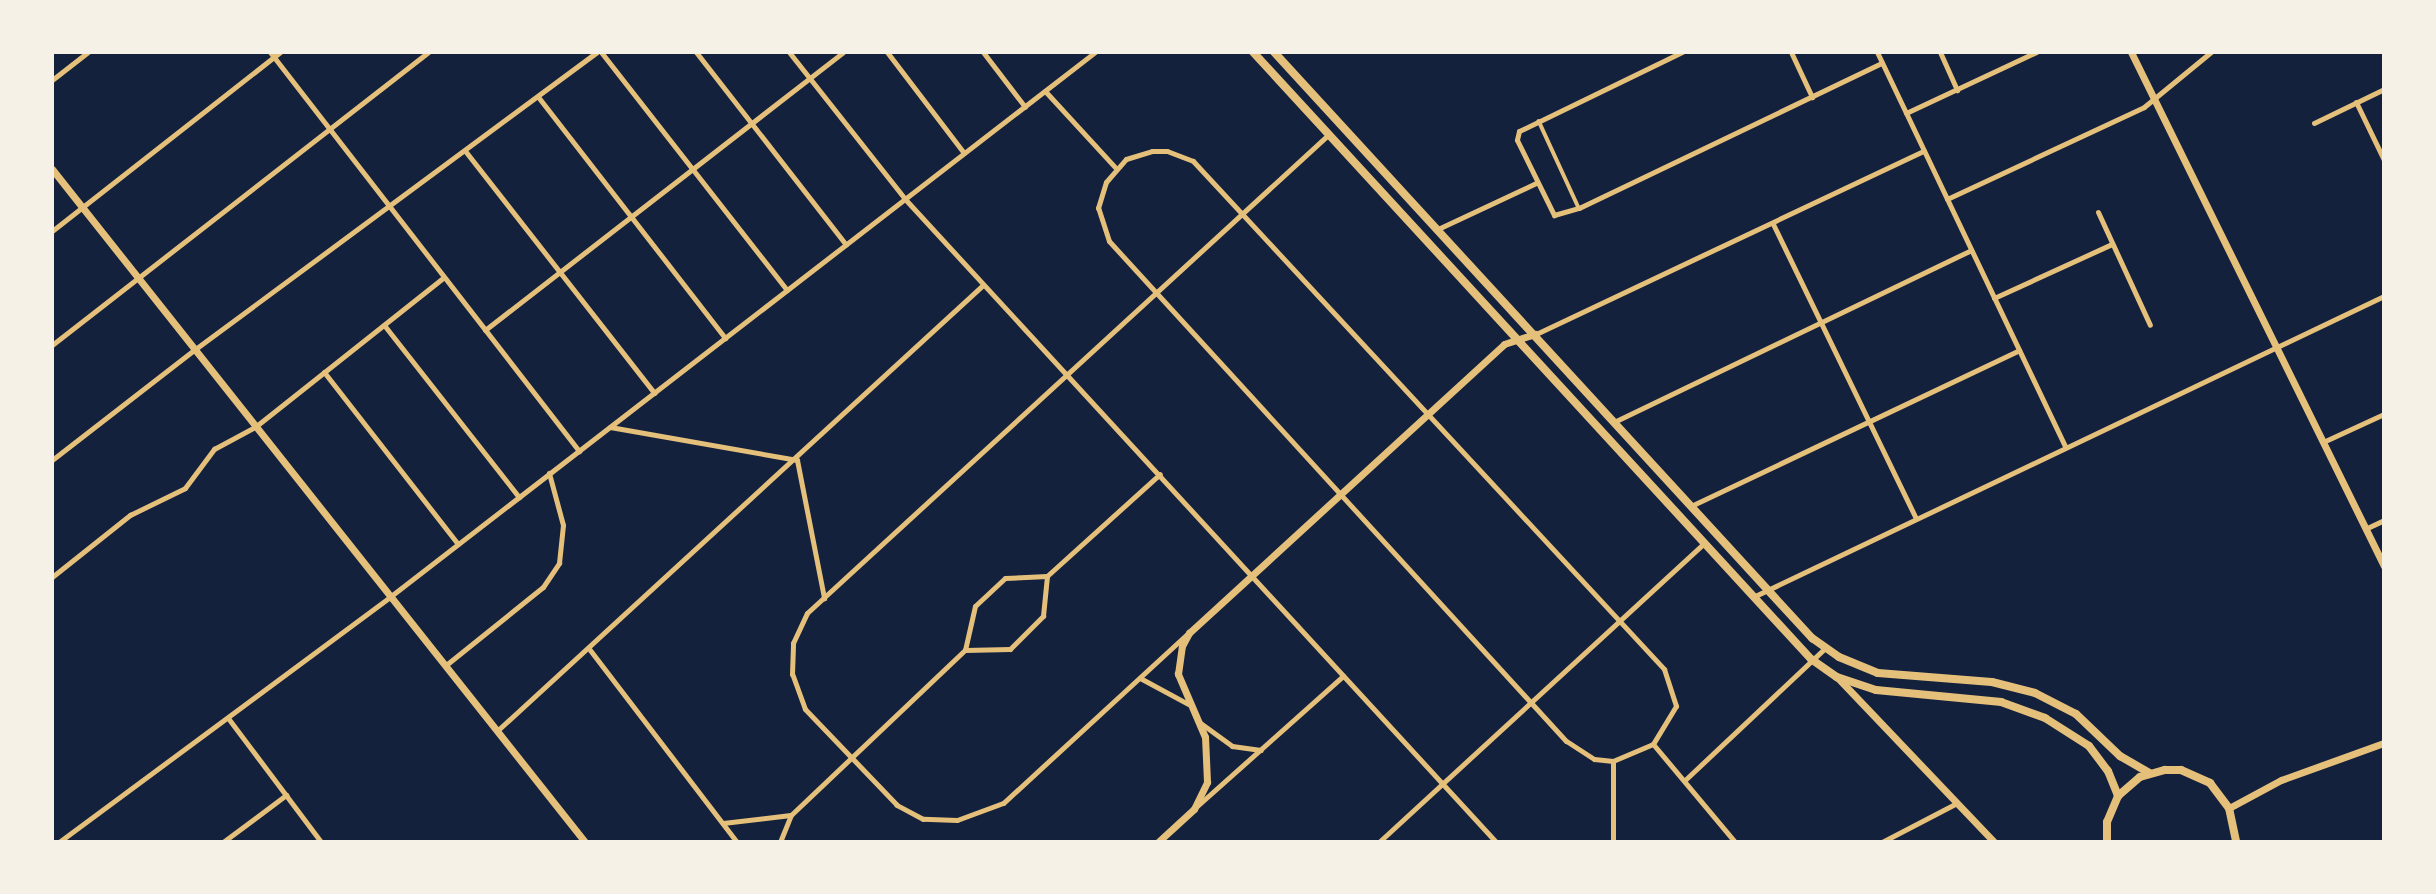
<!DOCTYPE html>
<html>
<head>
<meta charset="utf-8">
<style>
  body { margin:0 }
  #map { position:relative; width:2436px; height:894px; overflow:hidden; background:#14213d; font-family:Commissioner,sans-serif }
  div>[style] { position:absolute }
  .pedestrian>* { height:3.5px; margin:-1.75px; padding:0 1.75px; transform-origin:1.75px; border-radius:1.75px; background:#e5c07b }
  .minor>* { height:5px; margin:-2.5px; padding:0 2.5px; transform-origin:2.5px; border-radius:2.5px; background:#e5c07b }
  .secondary>* { height:7px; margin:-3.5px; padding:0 3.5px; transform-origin:3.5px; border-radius:3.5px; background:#e5c07b }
  .primary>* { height:8px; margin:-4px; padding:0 4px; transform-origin:4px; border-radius:4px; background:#e5c07b }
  span { translate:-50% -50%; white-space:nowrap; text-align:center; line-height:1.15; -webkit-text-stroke:7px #f6f1e7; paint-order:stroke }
  .frame { position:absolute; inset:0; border:54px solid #f6f1e7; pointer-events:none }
</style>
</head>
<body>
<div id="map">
  <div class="pedestrian">
    <i style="left:1539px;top:121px;width:96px;rotate:65.3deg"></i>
  </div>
  <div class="minor">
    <i style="left:270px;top:52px;width:505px;rotate:52.24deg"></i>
    <i style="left:601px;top:52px;width:302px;rotate:52deg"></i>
    <i style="left:696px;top:52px;width:244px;rotate:52.1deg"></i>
    <i style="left:789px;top:52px;width:187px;rotate:51.7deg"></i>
    <i style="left:905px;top:199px;width:873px;rotate:47.41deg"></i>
    <i style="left:887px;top:52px;width:127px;rotate:52.7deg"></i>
    <i style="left:983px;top:52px;width:69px;rotate:52.6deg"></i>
    <i style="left:1682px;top:52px;width:181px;rotate:154.1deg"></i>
    <i style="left:1519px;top:131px;width:9px;rotate:103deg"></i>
    <i style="left:1517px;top:140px;width:84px;rotate:63.7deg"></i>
    <i style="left:1554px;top:215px;width:26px;rotate:-16deg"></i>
    <i style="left:1579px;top:208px;width:336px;rotate:-25.6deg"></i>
    <i style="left:1791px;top:52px;width:50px;rotate:65deg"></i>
    <i style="left:1877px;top:52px;width:437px;rotate:64.5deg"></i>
    <i style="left:1940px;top:52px;width:42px;rotate:65.9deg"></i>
    <i style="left:52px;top:80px;width:46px;rotate:-37.9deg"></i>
    <i style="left:1045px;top:91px;width:103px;rotate:47.4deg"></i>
    <i style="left:539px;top:98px;width:304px;rotate:52.2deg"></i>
    <i style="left:2356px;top:102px;width:64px;rotate:64.2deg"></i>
    <i style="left:1906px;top:113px;width:144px;rotate:-25.1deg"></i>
    <i style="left:2314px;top:123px;width:78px;rotate:-25.9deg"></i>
    <i style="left:1152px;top:151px;width:15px"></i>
    <i style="left:1167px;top:151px;width:28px;rotate:21deg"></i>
    <i style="left:1193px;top:161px;width:693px;rotate:47.16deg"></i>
    <i style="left:1664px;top:669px;width:39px;rotate:72deg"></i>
    <i style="left:1676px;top:706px;width:44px;rotate:121.2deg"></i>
    <i style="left:1653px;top:744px;width:43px;rotate:157deg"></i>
    <i style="left:1613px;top:761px;width:19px;rotate:-174deg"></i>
    <i style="left:1594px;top:759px;width:33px;rotate:-147deg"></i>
    <i style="left:1566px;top:741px;width:677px;rotate:-132.43deg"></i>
    <i style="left:1109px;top:241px;width:35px;rotate:-108deg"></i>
    <i style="left:1098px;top:208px;width:27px;rotate:-73deg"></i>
    <i style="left:1106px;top:182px;width:30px;rotate:-49deg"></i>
    <i style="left:1126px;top:159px;width:27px;rotate:-17deg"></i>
    <i style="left:466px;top:152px;width:306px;rotate:52deg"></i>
    <i style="left:1947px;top:199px;width:217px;rotate:-25deg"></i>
    <i style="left:2144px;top:107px;width:87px;rotate:-39.4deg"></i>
    <i style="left:2098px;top:212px;width:124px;rotate:65.3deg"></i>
    <i style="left:1773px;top:224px;width:326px;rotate:64.1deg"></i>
    <i style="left:1440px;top:228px;width:106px;rotate:-25.1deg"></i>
    <i style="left:52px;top:231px;width:290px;rotate:-38.1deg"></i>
    <i style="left:1994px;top:298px;width:130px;rotate:-24.6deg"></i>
    <i style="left:384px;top:325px;width:219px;rotate:51.9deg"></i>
    <i style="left:485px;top:330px;width:453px;rotate:-37.8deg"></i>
    <i style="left:1536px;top:334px;width:429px;rotate:-25.3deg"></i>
    <i style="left:52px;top:345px;width:477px;rotate:-37.9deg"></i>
    <i style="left:324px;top:372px;width:218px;rotate:52.1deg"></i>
    <i style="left:1616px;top:421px;width:394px;rotate:-25.7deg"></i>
    <i style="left:610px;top:427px;width:190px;rotate:10deg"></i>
    <i style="left:797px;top:460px;width:141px;rotate:78.9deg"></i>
    <i style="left:2323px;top:442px;width:67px;rotate:-24.7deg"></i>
    <i style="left:52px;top:460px;width:180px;rotate:-37.8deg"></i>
    <i style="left:194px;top:350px;width:501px;rotate:-36.48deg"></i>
    <i style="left:1693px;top:505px;width:361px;rotate:-25.4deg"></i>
    <i style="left:2365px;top:529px;width:21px;rotate:-25deg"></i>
    <i style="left:52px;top:577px;width:100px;rotate:-38.5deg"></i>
    <i style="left:130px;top:515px;width:61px;rotate:-26.1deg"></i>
    <i style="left:185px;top:488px;width:49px;rotate:-53.4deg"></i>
    <i style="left:214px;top:449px;width:47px;rotate:-28.2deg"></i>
    <i style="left:255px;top:427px;width:241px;rotate:-38.4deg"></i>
    <i style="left:1753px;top:597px;width:699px;rotate:-25.5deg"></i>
    <i style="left:1186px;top:635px;width:248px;rotate:137.4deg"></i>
    <i style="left:1003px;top:803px;width:49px;rotate:159.7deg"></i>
    <i style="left:957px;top:820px;width:34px;rotate:-178deg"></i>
    <i style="left:923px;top:819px;width:30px;rotate:-152deg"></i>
    <i style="left:897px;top:805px;width:133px;rotate:-133.8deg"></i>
    <i style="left:805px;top:709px;width:37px;rotate:-110deg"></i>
    <i style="left:792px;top:674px;width:31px;rotate:-88deg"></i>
    <i style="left:793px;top:643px;width:33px;rotate:-65deg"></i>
    <i style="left:807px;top:613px;width:708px;rotate:-42.54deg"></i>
    <i style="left:590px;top:650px;width:242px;rotate:52.6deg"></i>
    <i style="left:965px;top:650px;width:45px;rotate:-1.3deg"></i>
    <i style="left:1010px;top:649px;width:47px;rotate:-45deg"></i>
    <i style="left:1043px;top:616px;width:40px;rotate:-84.3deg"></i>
    <i style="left:446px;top:665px;width:124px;rotate:-38.8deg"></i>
    <i style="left:543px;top:587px;width:29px;rotate:-56deg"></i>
    <i style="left:559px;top:563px;width:38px;rotate:-84deg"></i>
    <i style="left:563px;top:525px;width:54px;rotate:-105.1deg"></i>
    <i style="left:1140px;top:678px;width:55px;rotate:28.4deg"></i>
    <i style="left:228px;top:718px;width:155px;rotate:53.1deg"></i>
    <i style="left:1199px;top:722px;width:41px;rotate:36deg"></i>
    <i style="left:1232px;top:746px;width:29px;rotate:8deg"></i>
    <i style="left:498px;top:730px;width:658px;rotate:-42.54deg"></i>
    <i style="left:1653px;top:744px;width:128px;rotate:50.1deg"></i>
    <i style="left:1613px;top:761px;width:81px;rotate:90deg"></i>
    <i style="left:1685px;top:780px;width:192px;rotate:-43.3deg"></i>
    <i style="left:1196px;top:807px;width:197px;rotate:-41.7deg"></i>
    <i style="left:723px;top:823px;width:68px;rotate:-6.7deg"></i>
    <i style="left:59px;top:842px;width:413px;rotate:-36.5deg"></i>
    <i style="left:391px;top:596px;width:890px;rotate:-37.69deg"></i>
    <i style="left:223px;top:842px;width:79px;rotate:-36.7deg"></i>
    <i style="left:780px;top:842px;width:29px;rotate:-68deg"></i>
    <i style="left:791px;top:815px;width:240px;rotate:-43.5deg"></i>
    <i style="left:965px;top:650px;width:45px;rotate:-77.2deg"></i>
    <i style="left:975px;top:606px;width:41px;rotate:-43deg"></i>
    <i style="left:1005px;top:578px;width:42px;rotate:-2.7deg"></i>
    <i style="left:1047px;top:576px;width:152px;rotate:-42.1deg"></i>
    <i style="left:1379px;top:842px;width:442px;rotate:-42.6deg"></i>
    <i style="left:1882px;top:842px;width:85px;rotate:-27.5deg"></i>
  </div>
  <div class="secondary">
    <i style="left:2131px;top:52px;width:573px;rotate:63.79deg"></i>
    <i style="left:52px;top:169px;width:858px;rotate:51.62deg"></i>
    <i style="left:1837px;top:677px;width:228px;rotate:46.4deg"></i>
    <i style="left:2229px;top:808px;width:59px;rotate:-28.3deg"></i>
    <i style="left:2281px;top:780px;width:109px;rotate:-19.8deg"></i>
    <i style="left:1158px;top:842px;width:49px;rotate:-42.5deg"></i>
    <i style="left:1194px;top:809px;width:30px;rotate:-64deg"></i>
    <i style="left:1207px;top:782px;width:45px;rotate:-92.5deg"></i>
    <i style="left:1205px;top:737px;width:69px;rotate:-113.2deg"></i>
    <i style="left:1178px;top:674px;width:28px;rotate:-82deg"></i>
    <i style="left:1182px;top:646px;width:15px;rotate:-62deg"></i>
    <i style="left:1189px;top:633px;width:427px;rotate:-42.5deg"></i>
    <i style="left:1504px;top:344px;width:33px;rotate:-18deg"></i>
  </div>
  <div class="primary">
    <i style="left:1253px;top:52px;width:825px;rotate:47.41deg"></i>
    <i style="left:1811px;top:659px;width:32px;rotate:35deg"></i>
    <i style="left:1837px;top:677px;width:41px;rotate:18.4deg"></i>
    <i style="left:1876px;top:690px;width:126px;rotate:5.5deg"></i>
    <i style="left:2001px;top:702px;width:47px;rotate:20deg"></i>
    <i style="left:2045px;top:718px;width:52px;rotate:32.5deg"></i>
    <i style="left:2089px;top:746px;width:31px;rotate:53deg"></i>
    <i style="left:2108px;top:771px;width:27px;rotate:68deg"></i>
    <i style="left:1274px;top:52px;width:796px;rotate:47.45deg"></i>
    <i style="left:1812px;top:638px;width:33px;rotate:35deg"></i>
    <i style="left:1839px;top:657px;width:42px;rotate:22.3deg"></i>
    <i style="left:1878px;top:673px;width:114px;rotate:4.5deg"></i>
    <i style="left:1992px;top:682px;width:44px;rotate:14.3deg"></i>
    <i style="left:2035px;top:693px;width:46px;rotate:27.1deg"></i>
    <i style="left:2076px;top:714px;width:61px;rotate:43.7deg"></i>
    <i style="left:2120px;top:756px;width:34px;rotate:30deg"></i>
    <i style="left:2107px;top:842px;width:20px;rotate:-90deg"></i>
    <i style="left:2107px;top:822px;width:28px;rotate:-67deg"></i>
    <i style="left:2118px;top:796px;width:29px;rotate:-41deg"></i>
    <i style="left:2140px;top:777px;width:26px;rotate:-16deg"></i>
    <i style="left:2165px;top:770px;width:16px"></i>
    <i style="left:2181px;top:770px;width:32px;rotate:24deg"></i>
    <i style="left:2210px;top:783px;width:31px;rotate:53deg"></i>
    <i style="left:2229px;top:808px;width:35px;rotate:78deg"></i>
  </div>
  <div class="frame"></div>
</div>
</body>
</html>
